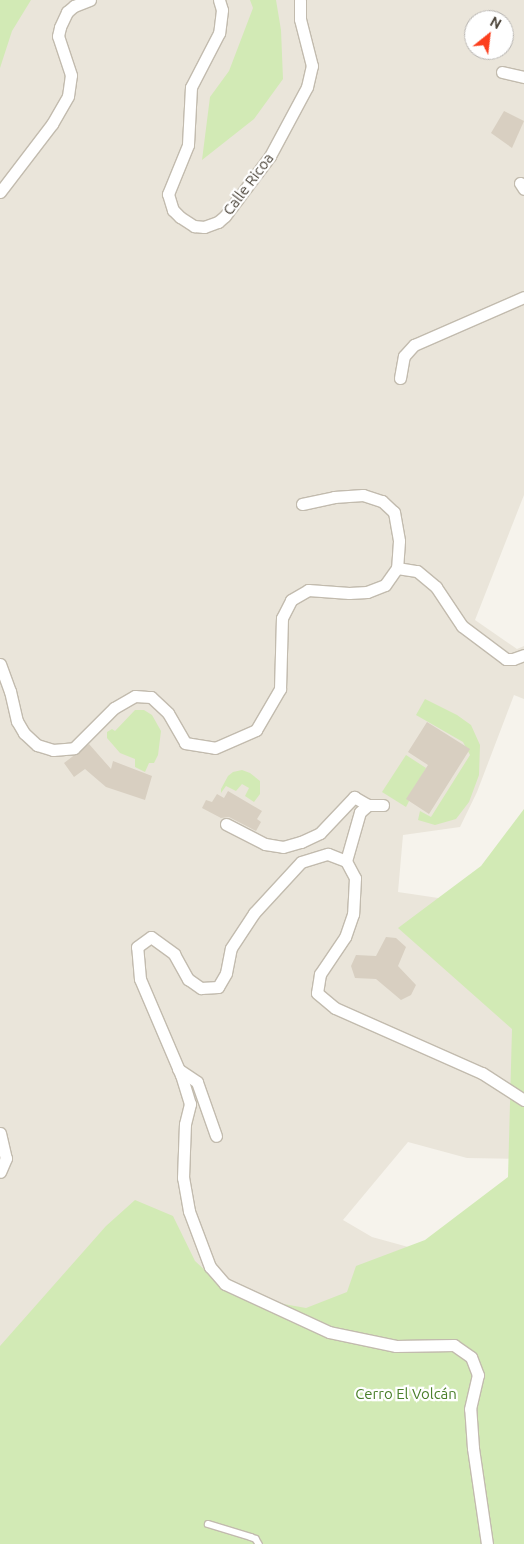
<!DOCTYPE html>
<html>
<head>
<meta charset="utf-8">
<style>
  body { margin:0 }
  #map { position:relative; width:524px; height:1544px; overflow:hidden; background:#f6f3ec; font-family:Ubuntu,sans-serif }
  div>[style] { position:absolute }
  .residential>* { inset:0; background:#eae5da }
  .green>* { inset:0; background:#d2eab5 }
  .building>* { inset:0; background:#d8cfc1 }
  .roads { filter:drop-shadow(1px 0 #c2bbae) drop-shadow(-1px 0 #c2bbae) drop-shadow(0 1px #c2bbae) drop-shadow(0 -1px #c2bbae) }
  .service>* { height:5.5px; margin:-2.75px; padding:0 2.75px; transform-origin:2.75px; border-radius:2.75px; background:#fff }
  .minor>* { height:11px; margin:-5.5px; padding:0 5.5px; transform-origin:5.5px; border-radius:5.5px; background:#fff }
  span { translate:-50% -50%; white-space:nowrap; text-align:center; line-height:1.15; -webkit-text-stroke:4.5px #fff; paint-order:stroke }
  .street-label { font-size:15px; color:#4b4439 }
  .park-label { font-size:15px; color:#4a7f2a }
  .north { position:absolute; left:464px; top:10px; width:50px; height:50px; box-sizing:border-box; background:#fff; border:1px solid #b7b4b0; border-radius:50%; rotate:29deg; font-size:14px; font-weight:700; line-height:20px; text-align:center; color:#4b4439 }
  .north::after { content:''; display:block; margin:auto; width:18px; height:22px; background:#fc3f1d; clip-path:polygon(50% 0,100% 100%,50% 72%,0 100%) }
</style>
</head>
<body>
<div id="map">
  <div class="residential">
    <i style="clip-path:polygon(evenodd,0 0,524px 0,524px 495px,475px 620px,517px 649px,524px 646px,524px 699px,514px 695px,477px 792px,460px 827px,403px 835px,398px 892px,445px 899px,524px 942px,524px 1159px,467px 1158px,408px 1142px,343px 1220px,372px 1237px,430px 1253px,524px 1544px,0 1544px,0 0,474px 20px,504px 20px,504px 50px,474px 50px,474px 20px)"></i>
  </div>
  <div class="green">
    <i style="clip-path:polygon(0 0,31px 0,12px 31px,0 68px)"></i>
    <i style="clip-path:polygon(250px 0,276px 0,281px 30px,283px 79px,254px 119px,202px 160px,210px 97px,229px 71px,253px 8px)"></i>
    <i style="clip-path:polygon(425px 699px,457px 715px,471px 725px,480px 745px,479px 775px,469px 802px,456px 819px,435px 825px,418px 820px,420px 811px,431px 817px,470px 755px,463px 742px,416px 715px)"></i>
    <i style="clip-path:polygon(135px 710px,144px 710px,152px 715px,161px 731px,158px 755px,154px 763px,149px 763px,145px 772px,135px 767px,135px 759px,120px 753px,107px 738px,107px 732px,112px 729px,115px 731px)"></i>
    <i style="clip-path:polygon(406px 755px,426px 768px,406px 807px,382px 792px)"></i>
    <i style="clip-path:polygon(242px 770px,250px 773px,260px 781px,260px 794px,254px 802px,245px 796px,249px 788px,242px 784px,236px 791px,226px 786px,221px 793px,221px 789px,228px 776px,233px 772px)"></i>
    <i style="clip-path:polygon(524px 809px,524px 1544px,0 1544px,0 1346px,106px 1226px,135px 1200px,173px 1216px,195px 1261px,232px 1295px,306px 1308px,347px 1292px,356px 1266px,425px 1240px,508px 1177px,512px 1029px,398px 928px,481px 866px)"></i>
  </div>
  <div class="building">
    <i style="clip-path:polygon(504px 111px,524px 121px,512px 148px,491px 133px)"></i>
    <i style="clip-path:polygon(427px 722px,470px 749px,429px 814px,406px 799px,428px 765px,408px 752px)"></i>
    <i style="clip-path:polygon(89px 744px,111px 769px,113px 761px,152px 776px,145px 800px,106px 787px,85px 769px,74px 777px,64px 763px)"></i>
    <i style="clip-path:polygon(228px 791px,262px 811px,257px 819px,261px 822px,256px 831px,229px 817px,221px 818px,202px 808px,206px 800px,212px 802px,217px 794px,224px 798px)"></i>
    <i style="clip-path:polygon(386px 937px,396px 938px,406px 947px,398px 966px,416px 985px,411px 995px,401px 1000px,376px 979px,355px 978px,351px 966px,356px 955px,376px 956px)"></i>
  </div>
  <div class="roads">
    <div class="service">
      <i style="left:208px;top:1524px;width:45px;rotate:16.8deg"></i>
      <i style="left:251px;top:1537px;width:5px;rotate:22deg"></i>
      <i style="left:256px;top:1539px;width:6px;rotate:59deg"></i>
    </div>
    <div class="minor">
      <i style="left:219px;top:0;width:10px;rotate:73deg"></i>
      <i style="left:222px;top:10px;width:23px;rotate:97deg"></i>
      <i style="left:219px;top:33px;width:61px;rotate:117.4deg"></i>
      <i style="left:191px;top:87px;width:58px;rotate:93deg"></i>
      <i style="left:188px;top:145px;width:53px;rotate:112.2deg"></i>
      <i style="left:168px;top:194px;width:17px;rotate:73deg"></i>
      <i style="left:173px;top:210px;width:10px;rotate:45deg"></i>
      <i style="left:180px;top:217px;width:17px;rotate:33deg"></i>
      <i style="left:194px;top:226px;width:10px;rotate:6deg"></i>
      <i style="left:204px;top:227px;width:15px;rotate:-20deg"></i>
      <i style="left:218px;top:222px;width:9px;rotate:-41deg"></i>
      <i style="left:225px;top:216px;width:75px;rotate:-53.1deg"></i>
      <i style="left:270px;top:156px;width:78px;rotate:-61.8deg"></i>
      <i style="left:307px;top:87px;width:22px;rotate:-77deg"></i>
      <i style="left:312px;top:66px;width:49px;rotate:-104.3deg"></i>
      <i style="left:300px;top:19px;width:19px;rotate:-90deg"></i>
      <i style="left:502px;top:72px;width:23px;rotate:13deg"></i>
      <i style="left:520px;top:183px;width:7px;rotate:56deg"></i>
      <i style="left:0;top:192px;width:86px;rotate:-52.6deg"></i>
      <i style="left:52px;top:124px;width:32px;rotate:-60deg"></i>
      <i style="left:68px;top:96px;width:21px;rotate:-82deg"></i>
      <i style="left:71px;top:75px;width:41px;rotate:-108.4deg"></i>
      <i style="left:58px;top:36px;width:9px;rotate:-77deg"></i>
      <i style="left:60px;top:27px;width:17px;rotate:-65deg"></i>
      <i style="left:67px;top:12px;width:9px;rotate:-41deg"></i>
      <i style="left:74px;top:6px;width:17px;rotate:-21deg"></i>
      <i style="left:400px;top:378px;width:22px;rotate:-80deg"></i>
      <i style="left:404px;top:356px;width:15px;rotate:-48deg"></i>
      <i style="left:414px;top:345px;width:120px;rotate:-23.6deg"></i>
      <i style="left:302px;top:504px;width:33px;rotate:-12deg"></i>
      <i style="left:334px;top:497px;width:29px;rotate:-4deg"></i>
      <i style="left:363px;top:495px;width:20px;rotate:18deg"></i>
      <i style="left:382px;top:501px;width:16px;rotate:43deg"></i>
      <i style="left:394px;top:512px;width:29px;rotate:80deg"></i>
      <i style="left:399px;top:541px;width:27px;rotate:94deg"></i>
      <i style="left:0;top:664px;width:29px;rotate:70deg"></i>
      <i style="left:10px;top:691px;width:31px;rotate:77deg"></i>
      <i style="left:17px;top:721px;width:14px;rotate:60deg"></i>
      <i style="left:24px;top:733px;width:18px;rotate:43deg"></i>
      <i style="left:37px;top:745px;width:17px;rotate:17deg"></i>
      <i style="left:53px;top:750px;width:21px;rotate:-5deg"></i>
      <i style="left:74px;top:748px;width:57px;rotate:-45deg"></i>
      <i style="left:114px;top:708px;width:24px;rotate:-30deg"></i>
      <i style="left:135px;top:696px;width:16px;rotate:4deg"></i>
      <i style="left:151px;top:697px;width:23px;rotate:43deg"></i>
      <i style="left:168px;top:713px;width:34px;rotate:60deg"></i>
      <i style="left:185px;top:743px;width:30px;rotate:9deg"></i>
      <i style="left:215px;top:748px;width:45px;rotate:-23.7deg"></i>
      <i style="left:256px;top:730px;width:48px;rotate:-59.7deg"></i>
      <i style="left:280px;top:689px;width:71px;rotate:-88.4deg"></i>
      <i style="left:282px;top:618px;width:20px;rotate:-63deg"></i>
      <i style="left:291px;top:600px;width:20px;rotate:-30deg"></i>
      <i style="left:308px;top:590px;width:41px;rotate:4.2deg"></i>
      <i style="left:349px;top:593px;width:18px;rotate:-3deg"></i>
      <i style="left:367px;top:592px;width:19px;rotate:-21deg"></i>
      <i style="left:385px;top:585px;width:21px;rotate:-55deg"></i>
      <i style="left:397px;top:568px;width:20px;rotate:9deg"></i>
      <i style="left:417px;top:571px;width:25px;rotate:40deg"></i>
      <i style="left:436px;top:587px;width:47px;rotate:56.3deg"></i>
      <i style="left:462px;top:626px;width:55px;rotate:36.9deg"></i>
      <i style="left:506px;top:659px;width:7px"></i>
      <i style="left:513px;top:659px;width:12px;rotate:-20deg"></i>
      <i style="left:226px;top:824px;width:44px;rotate:27.1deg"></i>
      <i style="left:265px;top:844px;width:18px;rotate:9deg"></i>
      <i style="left:283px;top:847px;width:19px;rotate:-16deg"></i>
      <i style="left:301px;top:842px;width:21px;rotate:-25deg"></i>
      <i style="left:320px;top:833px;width:50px;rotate:-46.6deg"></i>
      <i style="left:354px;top:797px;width:16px;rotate:30deg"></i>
      <i style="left:346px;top:861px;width:51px;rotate:-74.1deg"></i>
      <i style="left:360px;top:812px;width:11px;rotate:-41deg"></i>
      <i style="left:368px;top:805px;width:15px"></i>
      <i style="left:178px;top:1069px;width:23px;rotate:34deg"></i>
      <i style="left:197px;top:1082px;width:57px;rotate:70.6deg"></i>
      <i style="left:0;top:1133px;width:26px;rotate:77deg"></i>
      <i style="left:6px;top:1158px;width:15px;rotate:113deg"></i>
      <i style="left:487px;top:1544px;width:97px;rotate:-98.3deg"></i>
      <i style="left:473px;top:1448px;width:39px;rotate:-94deg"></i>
      <i style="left:470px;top:1409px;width:35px;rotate:-77deg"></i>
      <i style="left:478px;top:1375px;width:19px;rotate:-111deg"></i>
      <i style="left:471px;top:1357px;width:21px;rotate:-145deg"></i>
      <i style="left:454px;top:1345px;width:58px;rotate:179deg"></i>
      <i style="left:396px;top:1346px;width:68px;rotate:-168.2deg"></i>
      <i style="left:329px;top:1332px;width:115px;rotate:-155.2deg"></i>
      <i style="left:225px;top:1284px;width:23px;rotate:-131deg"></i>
      <i style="left:210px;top:1267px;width:60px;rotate:-110.6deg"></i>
      <i style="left:189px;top:1211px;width:34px;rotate:-100deg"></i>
      <i style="left:183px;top:1178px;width:54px;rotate:-87.9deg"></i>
      <i style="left:185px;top:1124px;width:21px;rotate:-76deg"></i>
      <i style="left:190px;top:1104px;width:30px;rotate:-107deg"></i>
      <i style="left:181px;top:1075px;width:104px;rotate:-113.1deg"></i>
      <i style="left:140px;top:979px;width:32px;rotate:-95deg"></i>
      <i style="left:137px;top:947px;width:17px;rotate:-36deg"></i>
      <i style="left:151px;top:937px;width:29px;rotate:36deg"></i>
      <i style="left:174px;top:954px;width:29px;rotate:61deg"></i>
      <i style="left:188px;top:979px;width:16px;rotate:35deg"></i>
      <i style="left:201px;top:988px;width:17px;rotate:-3deg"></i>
      <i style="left:218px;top:987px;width:16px;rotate:-60deg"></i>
      <i style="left:226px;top:973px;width:25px;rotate:-79deg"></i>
      <i style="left:231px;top:948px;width:42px;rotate:-56.7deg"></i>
      <i style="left:254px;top:913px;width:69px;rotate:-47.3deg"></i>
      <i style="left:301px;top:862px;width:28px;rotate:-17deg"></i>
      <i style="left:328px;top:854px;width:19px;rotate:21deg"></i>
      <i style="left:346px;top:861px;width:19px;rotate:62deg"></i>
      <i style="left:355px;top:878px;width:36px;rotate:93deg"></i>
      <i style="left:353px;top:914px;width:24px;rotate:109deg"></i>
      <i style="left:345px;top:937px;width:45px;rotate:124deg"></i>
      <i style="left:320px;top:974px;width:19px;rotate:99deg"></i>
      <i style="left:317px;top:993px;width:23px;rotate:40deg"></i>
      <i style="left:335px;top:1008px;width:161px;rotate:23.9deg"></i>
      <i style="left:482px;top:1073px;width:50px;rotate:32.7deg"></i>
    </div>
  </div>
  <div class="street-label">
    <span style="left:248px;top:184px;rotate:-53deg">Calle Ricoa</span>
  </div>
  <div class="park-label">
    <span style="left:406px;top:1394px">Cerro El Volcán</span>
  </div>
  <div class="north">N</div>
</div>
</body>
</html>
